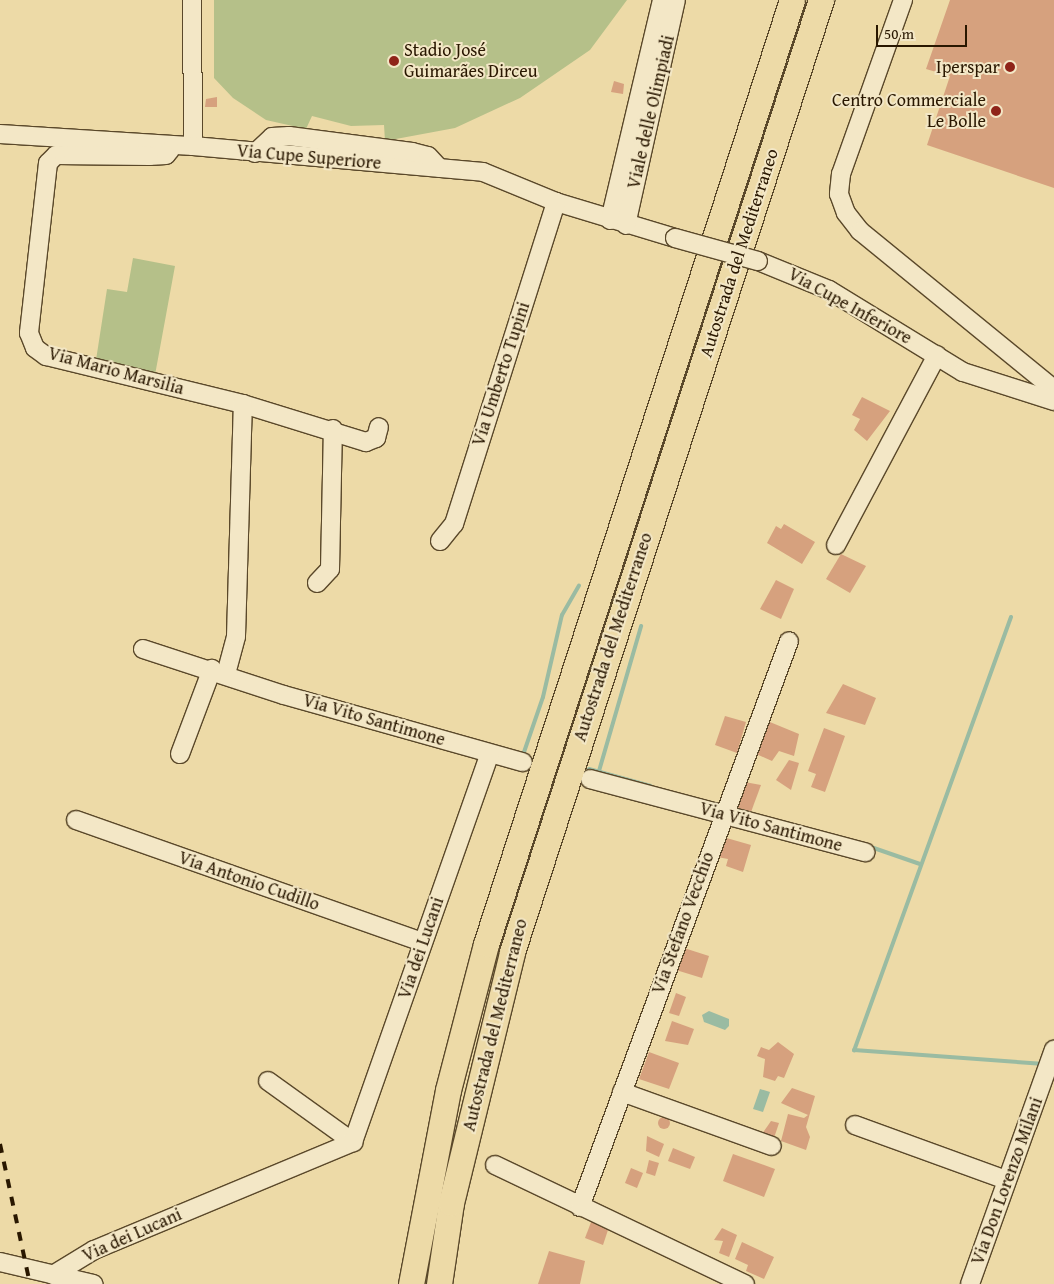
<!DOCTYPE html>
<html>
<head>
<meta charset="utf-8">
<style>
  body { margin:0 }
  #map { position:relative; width:1054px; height:1284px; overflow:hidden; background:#eddaa7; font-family:"Gentium Book Plus",serif }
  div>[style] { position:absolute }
  .green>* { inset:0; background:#b5c089 }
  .water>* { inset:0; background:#9abba2 }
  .stream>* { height:4px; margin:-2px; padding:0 2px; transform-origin:2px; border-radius:2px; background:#9abba2 }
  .building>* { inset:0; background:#d6a17e }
  .round { border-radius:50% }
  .roads { filter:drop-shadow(1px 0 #5a482a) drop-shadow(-1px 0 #5a482a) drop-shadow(0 1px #5a482a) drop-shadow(0 -1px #5a482a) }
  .minor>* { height:18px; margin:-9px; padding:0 9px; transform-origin:9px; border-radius:9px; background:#f3e7c6 }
  .highway>* { height:25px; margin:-12.5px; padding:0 12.5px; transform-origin:12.5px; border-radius:12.5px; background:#eddaa7 }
  .rail>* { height:4px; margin-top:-2px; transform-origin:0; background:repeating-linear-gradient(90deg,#291700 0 9px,transparent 0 18px) }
  .bridges { filter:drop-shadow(1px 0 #5a482a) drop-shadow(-1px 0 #5a482a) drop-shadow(0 1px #5a482a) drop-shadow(0 -1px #5a482a) }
  .minor-bridge>* { height:18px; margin:-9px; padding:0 9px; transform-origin:9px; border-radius:9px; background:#f3e7c6 }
  .dots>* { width:14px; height:14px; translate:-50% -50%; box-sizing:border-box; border:2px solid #f3e7c6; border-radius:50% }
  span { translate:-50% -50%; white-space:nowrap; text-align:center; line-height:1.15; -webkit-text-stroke:4px #f3e7c6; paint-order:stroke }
  .poi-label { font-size:18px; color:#291700 }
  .left { translate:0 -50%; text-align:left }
  .right { translate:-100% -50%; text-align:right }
  .street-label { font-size:18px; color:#291700 }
  .scale { position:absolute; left:876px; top:25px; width:91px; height:22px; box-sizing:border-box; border:2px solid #291700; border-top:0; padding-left:6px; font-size:15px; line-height:18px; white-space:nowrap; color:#291700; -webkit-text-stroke:4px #f3e7c6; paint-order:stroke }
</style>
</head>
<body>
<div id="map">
  <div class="green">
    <i style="clip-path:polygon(214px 0,627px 0,590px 50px,520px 98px,455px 128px,385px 141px,384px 125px,351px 126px,312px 116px,306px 129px,266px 120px,233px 98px,214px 78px)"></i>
    <i style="clip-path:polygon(133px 258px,175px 266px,155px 375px,96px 360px,107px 289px,127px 292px)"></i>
  </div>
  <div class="water">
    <i style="clip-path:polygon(709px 1011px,729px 1019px,729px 1026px,725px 1030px,704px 1022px,702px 1015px)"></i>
    <i style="clip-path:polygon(760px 1089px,770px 1092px,763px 1112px,753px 1109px)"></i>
  </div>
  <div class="stream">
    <i style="left:1011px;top:617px;width:461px;rotate:109.9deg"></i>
    <i style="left:854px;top:1050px;width:191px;rotate:4.2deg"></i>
    <i style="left:523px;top:755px;width:61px;rotate:-71deg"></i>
    <i style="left:543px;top:697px;width:84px;rotate:-77deg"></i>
    <i style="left:562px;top:615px;width:34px;rotate:-60deg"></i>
    <i style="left:589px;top:769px;width:64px;rotate:15.3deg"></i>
    <i style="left:599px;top:771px;width:151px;rotate:-73.8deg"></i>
    <i style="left:868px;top:846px;width:55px;rotate:19.1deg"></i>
  </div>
  <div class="building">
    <i style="clip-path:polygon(950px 0,1054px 0,1054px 188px,927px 145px,950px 76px,926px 69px)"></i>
    <i style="clip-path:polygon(614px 81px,624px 84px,623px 94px,611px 92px)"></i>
    <i style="clip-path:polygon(217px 97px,217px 107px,205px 107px,206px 99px)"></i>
    <i style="clip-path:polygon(862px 397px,890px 411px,867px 441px,854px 430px,860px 419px,852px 415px)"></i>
    <i style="clip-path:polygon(784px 524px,815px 542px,802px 564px,767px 543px,776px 526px,781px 529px)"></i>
    <i style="clip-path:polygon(841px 554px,866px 566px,850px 593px,826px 579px)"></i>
    <i style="clip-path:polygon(776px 580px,794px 589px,781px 619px,760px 609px)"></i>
    <i style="clip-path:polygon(843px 684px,876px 698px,865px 725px,826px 713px)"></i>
    <i style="clip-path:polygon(725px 716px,746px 722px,737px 753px,715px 745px)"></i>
    <i style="clip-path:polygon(765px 720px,799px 734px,794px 756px,779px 751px,772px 761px,754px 753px)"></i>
    <i style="clip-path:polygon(824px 728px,845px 736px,825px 792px,811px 787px,816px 774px,808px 771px)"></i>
    <i style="clip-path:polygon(789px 760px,799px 763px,791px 790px,776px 780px)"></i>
    <i style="clip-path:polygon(739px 781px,761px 785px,751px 812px,730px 805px)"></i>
    <i style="clip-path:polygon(723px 837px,751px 845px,743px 872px,726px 866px,728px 859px,717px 857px)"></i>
    <i style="clip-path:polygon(684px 948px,709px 956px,702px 978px,676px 970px)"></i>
    <i style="clip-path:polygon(676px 993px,686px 997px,679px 1016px,669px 1013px)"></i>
    <i style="clip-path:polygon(672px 1021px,694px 1029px,688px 1045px,665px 1041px)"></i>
    <i style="clip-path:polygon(778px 1042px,794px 1054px,784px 1078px,778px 1076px,775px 1081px,763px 1077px,765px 1059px,757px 1056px,761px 1047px,769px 1050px)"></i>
    <i style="clip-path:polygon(649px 1052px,679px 1063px,669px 1089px,639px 1079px)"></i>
    <i style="clip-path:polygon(792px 1088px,815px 1096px,806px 1127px,810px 1137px,806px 1150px,781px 1141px,788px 1114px,804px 1118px,808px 1115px,781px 1103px)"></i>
    <i class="round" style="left:658px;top:1117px;width:12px;height:12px"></i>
    <i style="clip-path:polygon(771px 1121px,779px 1123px,774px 1138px,762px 1134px)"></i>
    <i style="clip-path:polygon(647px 1136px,664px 1144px,659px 1157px,646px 1151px)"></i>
    <i style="clip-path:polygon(673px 1148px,695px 1157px,690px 1169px,668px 1161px)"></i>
    <i style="clip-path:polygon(733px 1154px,775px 1169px,764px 1197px,723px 1181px)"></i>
    <i style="clip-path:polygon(649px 1160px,659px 1163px,655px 1176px,646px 1173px)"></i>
    <i style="clip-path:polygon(631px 1168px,643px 1173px,637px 1188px,625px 1183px)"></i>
    <i style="clip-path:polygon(593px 1217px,610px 1224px,603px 1245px,585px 1238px)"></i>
    <i style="clip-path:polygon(722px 1228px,737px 1235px,729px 1257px,719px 1253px,723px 1241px,714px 1240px)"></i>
    <i style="clip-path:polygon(742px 1242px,774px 1257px,764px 1279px,746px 1271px,748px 1265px,735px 1259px)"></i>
    <i style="clip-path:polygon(549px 1251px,585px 1261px,580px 1284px,538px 1284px)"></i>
  </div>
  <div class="roads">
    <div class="minor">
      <i style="left:192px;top:0;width:146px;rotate:89.6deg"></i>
      <i style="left:903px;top:0;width:185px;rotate:109.6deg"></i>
      <i style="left:841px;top:174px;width:20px;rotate:96deg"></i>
      <i style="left:839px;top:194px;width:20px;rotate:70deg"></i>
      <i style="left:846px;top:213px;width:23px;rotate:52deg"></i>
      <i style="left:860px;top:231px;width:250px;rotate:39.2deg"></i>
      <i style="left:0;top:134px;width:193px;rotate:3.6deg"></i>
      <i style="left:193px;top:146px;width:291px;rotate:5.1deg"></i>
      <i style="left:483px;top:172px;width:79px;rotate:22.3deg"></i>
      <i style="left:556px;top:202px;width:124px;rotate:16.8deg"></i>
      <i style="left:170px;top:150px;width:6px;rotate:129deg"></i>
      <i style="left:166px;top:155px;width:17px;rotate:177deg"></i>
      <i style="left:149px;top:156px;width:93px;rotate:-179.4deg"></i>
      <i style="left:56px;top:155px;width:11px;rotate:135deg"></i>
      <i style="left:48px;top:163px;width:171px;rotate:96.4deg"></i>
      <i style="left:29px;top:333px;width:16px;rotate:68deg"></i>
      <i style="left:35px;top:348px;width:14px;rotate:36deg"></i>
      <i style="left:46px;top:356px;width:203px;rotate:13.7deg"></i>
      <i style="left:243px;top:404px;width:129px;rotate:17.2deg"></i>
      <i style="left:366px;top:442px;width:11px;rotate:-22deg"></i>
      <i style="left:376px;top:438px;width:11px;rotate:-75deg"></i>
      <i style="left:255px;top:153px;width:23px;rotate:-43deg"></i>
      <i style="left:272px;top:137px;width:17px;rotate:-3deg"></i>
      <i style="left:289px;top:136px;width:124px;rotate:7.4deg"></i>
      <i style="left:412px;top:152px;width:16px;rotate:14deg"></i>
      <i style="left:428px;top:156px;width:16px;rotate:47deg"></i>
      <i style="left:610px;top:220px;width:226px;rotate:-76.7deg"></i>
      <i style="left:626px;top:225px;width:230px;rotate:-77.5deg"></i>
      <i style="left:758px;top:261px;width:77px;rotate:22.2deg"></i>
      <i style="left:829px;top:290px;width:157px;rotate:31.5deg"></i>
      <i style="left:963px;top:372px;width:96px;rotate:17.7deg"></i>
      <i style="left:440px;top:541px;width:22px;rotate:-51deg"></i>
      <i style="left:454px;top:524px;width:338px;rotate:-72.4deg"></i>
      <i style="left:836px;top:545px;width:215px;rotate:-62deg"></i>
      <i style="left:317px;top:583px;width:19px;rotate:-47deg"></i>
      <i style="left:330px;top:569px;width:140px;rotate:-88.8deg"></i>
      <i style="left:143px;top:649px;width:148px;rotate:18.1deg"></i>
      <i style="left:284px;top:695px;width:248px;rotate:15.7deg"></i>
      <i style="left:226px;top:674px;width:39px;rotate:-75deg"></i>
      <i style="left:236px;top:636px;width:232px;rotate:-88.3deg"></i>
      <i style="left:180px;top:754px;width:91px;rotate:-69.4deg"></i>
      <i style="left:590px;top:779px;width:285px;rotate:14.9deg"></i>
      <i style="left:76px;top:820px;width:367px;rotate:19.4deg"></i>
      <i style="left:268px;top:1081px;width:105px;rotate:35.7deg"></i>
      <i style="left:622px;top:1092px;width:159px;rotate:19.8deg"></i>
      <i style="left:855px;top:1125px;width:161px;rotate:20deg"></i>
      <i style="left:495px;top:1165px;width:277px;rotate:25.5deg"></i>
      <i style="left:580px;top:1207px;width:603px;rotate:-69.73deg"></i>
      <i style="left:0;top:1262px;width:96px;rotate:13.3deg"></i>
      <i style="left:53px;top:1275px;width:48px;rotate:-31.4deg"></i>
      <i style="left:94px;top:1250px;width:281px;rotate:-22.6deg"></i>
      <i style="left:353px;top:1142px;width:411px;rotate:-70.6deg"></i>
      <i style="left:970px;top:1284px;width:249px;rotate:-70.3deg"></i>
    </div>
    <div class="highway">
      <i style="left:411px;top:1284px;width:197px;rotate:-79.2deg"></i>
      <i style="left:448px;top:1090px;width:151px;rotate:-75.4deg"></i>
      <i style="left:486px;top:944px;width:992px;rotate:-72.04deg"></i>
      <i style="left:439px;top:1284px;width:82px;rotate:-81.6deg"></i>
      <i style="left:451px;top:1203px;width:258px;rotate:-76.3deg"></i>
      <i style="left:512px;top:952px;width:1001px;rotate:-72.02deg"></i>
    </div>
  </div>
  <div class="rail">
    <i style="left:0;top:1144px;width:143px;rotate:77.9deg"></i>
  </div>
  <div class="bridges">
    <div class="minor-bridge">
      <i style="left:675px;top:238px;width:86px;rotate:15.5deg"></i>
    </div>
  </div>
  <div class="dots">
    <i style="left:394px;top:61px;background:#8f2418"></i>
    <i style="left:1010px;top:67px;background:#8f2418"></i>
    <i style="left:996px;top:111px;background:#8f2418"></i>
  </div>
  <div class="poi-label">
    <span class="left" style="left:404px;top:61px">Stadio José<br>Guimarães Dirceu</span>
    <span class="right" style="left:1000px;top:67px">Iperspar</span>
    <span class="right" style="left:986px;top:111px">Centro Commerciale<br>Le Bolle</span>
  </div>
  <div class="street-label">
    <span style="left:651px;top:112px;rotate:-77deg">Viale delle Olimpiadi</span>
    <span style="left:309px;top:157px;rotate:5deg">Via Cupe Superiore</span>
    <span style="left:739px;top:253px;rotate:-72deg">Autostrada del Mediterraneo</span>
    <span style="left:850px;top:306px;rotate:29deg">Via Cupe Inferiore</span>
    <span style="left:116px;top:371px;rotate:15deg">Via Mario Marsilia</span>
    <span style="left:501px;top:374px;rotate:-72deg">Via Umberto Tupini</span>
    <span style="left:613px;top:637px;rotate:-72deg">Autostrada del Mediterraneo</span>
    <span style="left:374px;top:720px;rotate:16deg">Via Vito Santimone</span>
    <span style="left:771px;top:827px;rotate:15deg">Via Vito Santimone</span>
    <span style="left:249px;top:881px;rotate:19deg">Via Antonio Cudillo</span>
    <span style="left:683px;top:923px;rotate:-70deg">Via Stefano Vecchio</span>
    <span style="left:421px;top:948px;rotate:-71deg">Via dei Lucani</span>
    <span style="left:495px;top:1025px;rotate:-76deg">Autostrada del Mediterraneo</span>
    <span style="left:1007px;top:1181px;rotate:-70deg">Via Don Lorenzo Milani</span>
    <span style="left:132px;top:1235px;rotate:-24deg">Via dei Lucani</span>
  </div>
  <div class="scale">50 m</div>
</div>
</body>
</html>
